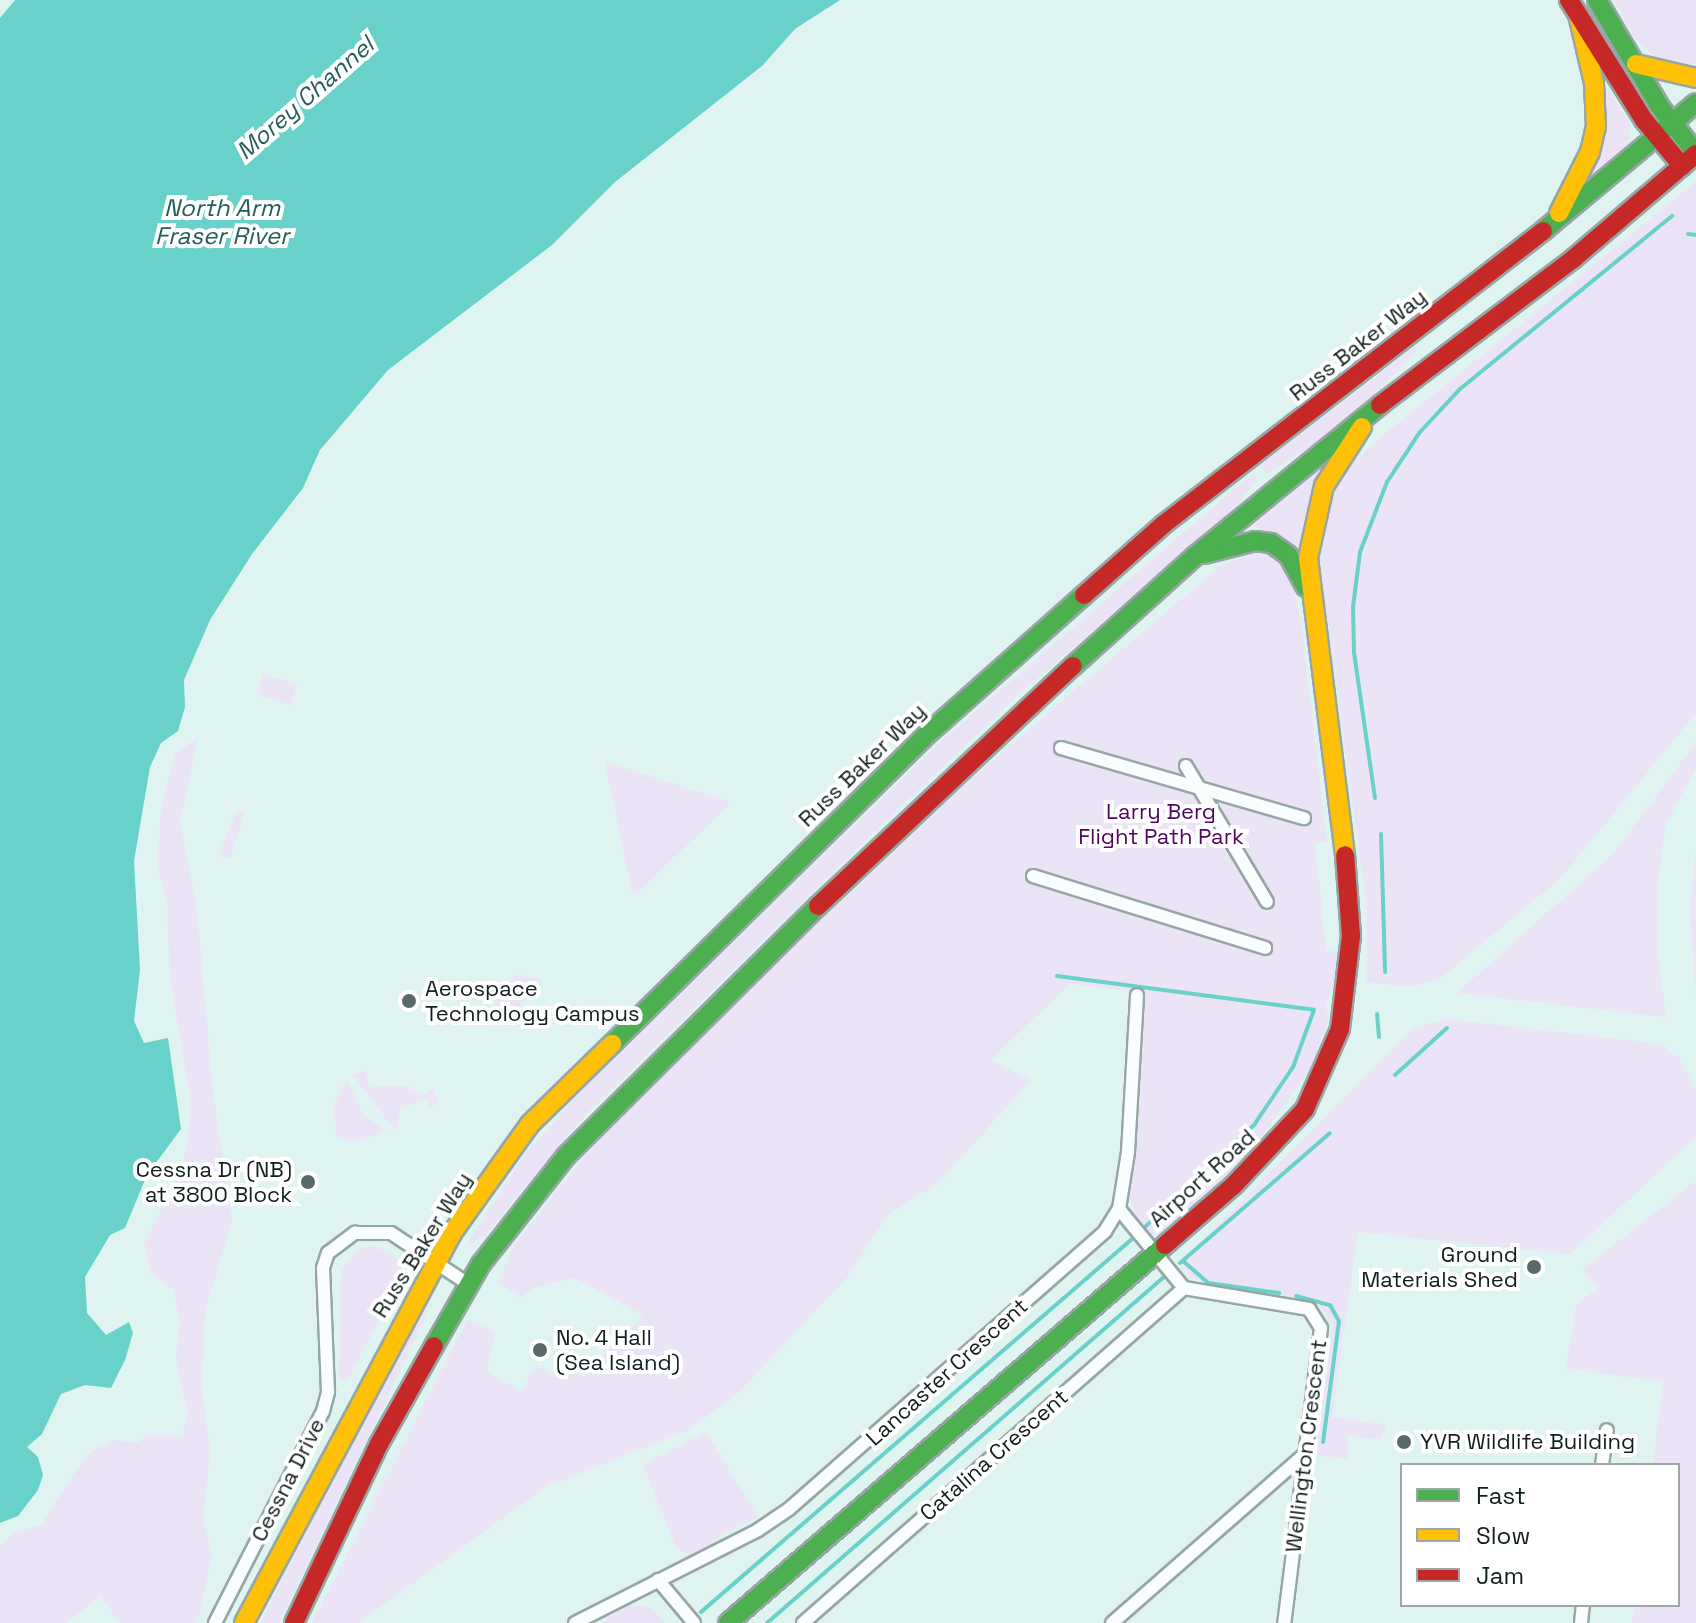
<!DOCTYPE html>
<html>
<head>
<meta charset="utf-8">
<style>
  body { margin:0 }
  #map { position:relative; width:1696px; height:1623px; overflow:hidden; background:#dff3f0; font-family:"Space Grotesk",sans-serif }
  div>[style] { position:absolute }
  .green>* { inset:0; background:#ebe4f7 }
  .water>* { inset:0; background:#68d2ca }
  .stream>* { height:4px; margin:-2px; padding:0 2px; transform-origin:2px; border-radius:2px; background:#68d2ca }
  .roads { filter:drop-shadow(2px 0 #97a6a4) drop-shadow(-2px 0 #97a6a4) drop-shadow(0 2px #97a6a4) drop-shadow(0 -2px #97a6a4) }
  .street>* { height:12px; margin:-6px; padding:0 6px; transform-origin:6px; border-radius:6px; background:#fafdfd }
  .fast>* { height:18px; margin:-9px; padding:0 9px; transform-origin:9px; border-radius:9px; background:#4caf50 }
  .slow>* { height:18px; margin:-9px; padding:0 9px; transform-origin:9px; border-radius:9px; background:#ffc107 }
  .jam>* { height:18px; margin:-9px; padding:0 9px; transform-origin:9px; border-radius:9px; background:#c62828 }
  .dots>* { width:22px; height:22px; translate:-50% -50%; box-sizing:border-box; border:4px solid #fff; border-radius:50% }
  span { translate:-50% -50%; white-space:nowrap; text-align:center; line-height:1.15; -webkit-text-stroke:8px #fff; paint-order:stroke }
  .street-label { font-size:22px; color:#111e1d }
  .park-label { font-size:22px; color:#500560 }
  .poi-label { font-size:22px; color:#111e1d }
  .left { translate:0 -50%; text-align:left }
  .right { translate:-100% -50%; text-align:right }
  .water-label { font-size:24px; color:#255d58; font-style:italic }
  .legend { position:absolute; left:1400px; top:1463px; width:280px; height:144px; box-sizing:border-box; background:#fff; border:2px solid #a0a5a5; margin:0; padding:10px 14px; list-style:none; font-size:24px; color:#111e1d }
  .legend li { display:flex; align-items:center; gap:16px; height:40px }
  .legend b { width:40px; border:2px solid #a0a5a5 }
</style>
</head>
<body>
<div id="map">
  <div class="green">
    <i style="clip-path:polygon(1614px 0,1696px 0,1696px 62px,1682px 66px,1659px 62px,1633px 36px)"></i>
    <i style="clip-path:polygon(1608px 88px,1630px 124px,1630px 137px,1623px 150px,1585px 180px,1604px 130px,1603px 92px)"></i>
    <i style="clip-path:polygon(1696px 182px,1696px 713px,1560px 879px,1441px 978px,1412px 987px,1367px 982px,1366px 903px,1320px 562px,1321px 520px,1332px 490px,1352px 462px,1386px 433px)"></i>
    <i style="clip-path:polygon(1415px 347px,1418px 351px,1342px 427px,1266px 474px,1260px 465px)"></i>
    <i style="clip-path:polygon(1317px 472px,1322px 473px,1311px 494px,1299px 547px,1253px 526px)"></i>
    <i style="clip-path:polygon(1253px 473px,1258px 479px,1236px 506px,1016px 697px,874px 832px,586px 1114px,484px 1236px,465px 1248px,523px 1157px,584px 1089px,938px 744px)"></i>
    <i style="clip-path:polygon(1261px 551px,1280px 559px,1290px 572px,1301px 621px,1327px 841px,1315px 843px,1326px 951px,1341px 951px,1340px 976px,1325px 1004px,1329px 1018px,1311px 1068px,1254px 1147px,1176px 1225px,1166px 1234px,1151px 1235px,1137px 1219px,1128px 1193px,1139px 1114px,1141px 992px,1069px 984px,991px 1060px,1031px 1080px,938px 1183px,887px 1215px,848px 1276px,739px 1393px,684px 1432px,547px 1486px,358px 1623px,312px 1623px,468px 1319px,496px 1332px,486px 1371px,522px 1392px,536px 1366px,562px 1380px,570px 1370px,584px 1376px,644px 1315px,574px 1278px,534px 1288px,521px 1297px,498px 1283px,515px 1244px,593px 1147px,776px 963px,977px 774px,1220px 566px)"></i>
    <i style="clip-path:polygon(263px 674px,297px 685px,291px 705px,256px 694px)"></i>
    <i style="clip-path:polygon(198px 738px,180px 822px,197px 909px,213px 1093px,232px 1221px,205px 1311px,202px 1388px,210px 1451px,203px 1517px,212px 1555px,199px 1615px,195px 1623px,120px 1623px,100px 1596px,66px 1623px,0 1623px,0 1546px,15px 1533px,41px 1525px,86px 1456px,112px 1440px,137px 1443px,147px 1435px,182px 1437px,188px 1413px,176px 1360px,180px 1324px,174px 1289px,151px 1274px,144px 1245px,183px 1167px,188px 1136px,191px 1099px,170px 979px,167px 900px,157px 865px,162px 801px,176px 753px)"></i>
    <i style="clip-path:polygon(1696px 743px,1696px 769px,1665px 826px,1658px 884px,1657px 946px,1666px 1017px,1457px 993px,1614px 853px)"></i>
    <i style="clip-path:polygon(605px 762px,731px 802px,637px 894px,632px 891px)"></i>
    <i style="clip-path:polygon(238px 809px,244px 812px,231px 858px,218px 856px)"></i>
    <i style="clip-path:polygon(1696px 853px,1696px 999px,1690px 907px)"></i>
    <i style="clip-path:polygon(514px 975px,541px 979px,540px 985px,511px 1014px,492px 1010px)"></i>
    <i style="clip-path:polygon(1447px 1019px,1660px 1044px,1679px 1058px,1696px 1090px,1696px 1137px,1570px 1254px,1358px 1232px,1332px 1417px,1387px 1425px,1381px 1440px,1348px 1435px,1347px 1459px,1316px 1455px,1333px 1325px,1318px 1303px,1192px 1279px,1180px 1263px,1411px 1030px)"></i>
    <i style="clip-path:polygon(366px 1071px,369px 1087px,404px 1086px,424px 1095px,433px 1088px,438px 1102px,430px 1109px,426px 1098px,398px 1109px,399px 1126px,394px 1129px,352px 1074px)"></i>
    <i style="clip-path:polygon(347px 1080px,363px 1114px,386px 1131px,354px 1142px,337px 1137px,333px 1107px)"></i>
    <i style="clip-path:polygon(1696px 1181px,1696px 1623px,1632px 1623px,1635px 1605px,1678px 1605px,1678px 1465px,1653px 1465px,1663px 1382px,1566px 1368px,1577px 1304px,1598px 1288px,1583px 1269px)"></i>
    <i style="clip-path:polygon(371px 1246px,394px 1255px,405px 1271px,347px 1382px,339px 1378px,341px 1271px,357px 1250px)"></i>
    <i style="clip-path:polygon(430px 1308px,279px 1623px,260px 1623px,416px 1317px)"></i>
    <i style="clip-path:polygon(706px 1432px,758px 1517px,724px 1533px,694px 1556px,677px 1549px,643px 1465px)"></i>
    <i style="clip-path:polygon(627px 1606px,649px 1606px,666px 1623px,602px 1623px)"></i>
  </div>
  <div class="water">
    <i style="clip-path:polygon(15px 0,840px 0,795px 29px,762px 66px,615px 182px,552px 245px,388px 370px,320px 450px,303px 488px,252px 554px,210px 620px,184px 680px,185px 707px,178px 731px,161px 743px,150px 767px,134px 861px,140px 970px,134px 1021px,144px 1043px,168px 1038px,181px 1129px,147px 1175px,125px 1228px,110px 1235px,85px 1277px,87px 1313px,106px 1335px,129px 1322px,133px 1333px,125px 1360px,111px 1388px,85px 1385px,61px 1394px,42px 1434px,27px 1447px,38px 1457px,43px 1475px,38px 1490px,18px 1516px,0 1523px,0 18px)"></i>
  </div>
  <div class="stream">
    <i style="left:1688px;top:234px;width:8px;rotate:7deg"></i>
    <i style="left:1375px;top:798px;width:147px;rotate:-98.2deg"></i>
    <i style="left:1354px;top:653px;width:46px;rotate:-91.2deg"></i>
    <i style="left:1353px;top:607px;width:55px;rotate:-82.7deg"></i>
    <i style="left:1360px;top:552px;width:75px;rotate:-68.9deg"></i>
    <i style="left:1387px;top:482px;width:60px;rotate:-56.6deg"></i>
    <i style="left:1420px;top:432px;width:59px;rotate:-47.1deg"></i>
    <i style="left:1460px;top:389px;width:274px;rotate:-39.2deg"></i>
    <i style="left:1381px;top:834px;width:138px;rotate:88.3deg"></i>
    <i style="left:1057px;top:976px;width:259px;rotate:7.5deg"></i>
    <i style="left:1314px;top:1010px;width:61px;rotate:110.2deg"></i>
    <i style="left:1293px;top:1067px;width:70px;rotate:123.9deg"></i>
    <i style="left:1254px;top:1125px;width:148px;rotate:136.9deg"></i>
    <i style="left:1377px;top:1014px;width:23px;rotate:85deg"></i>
    <i style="left:1395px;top:1075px;width:70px;rotate:-42.1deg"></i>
    <i style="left:1183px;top:1261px;width:33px;rotate:41deg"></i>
    <i style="left:1208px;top:1283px;width:72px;rotate:8deg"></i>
    <i style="left:1180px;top:1263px;width:198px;rotate:-40.9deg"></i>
    <i style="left:1296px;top:1296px;width:35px;rotate:15deg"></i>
    <i style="left:1330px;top:1305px;width:18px;rotate:61deg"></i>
    <i style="left:1339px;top:1321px;width:122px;rotate:97.5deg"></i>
    <i style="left:701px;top:1612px;width:570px;rotate:-40.87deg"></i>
    <i style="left:767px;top:1623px;width:528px;rotate:-41.08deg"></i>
  </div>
  <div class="roads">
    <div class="street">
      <i style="left:1061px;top:748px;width:253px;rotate:16.1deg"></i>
      <i style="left:1186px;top:766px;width:158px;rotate:59.2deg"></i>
      <i style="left:1033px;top:876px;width:243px;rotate:17.2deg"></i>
      <i style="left:1119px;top:1209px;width:102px;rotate:50.6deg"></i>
      <i style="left:1184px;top:1288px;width:127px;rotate:9.5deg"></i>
      <i style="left:1309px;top:1309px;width:22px;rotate:58deg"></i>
      <i style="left:1321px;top:1328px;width:297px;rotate:97.1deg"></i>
      <i style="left:1602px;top:1465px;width:35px;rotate:-82deg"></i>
      <i style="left:658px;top:1580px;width:56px;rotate:50.1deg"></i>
      <i style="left:215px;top:1623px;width:238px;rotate:-63deg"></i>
      <i style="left:323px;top:1411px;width:20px;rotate:-75deg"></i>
      <i style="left:328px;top:1392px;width:124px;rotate:-92.3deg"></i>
      <i style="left:323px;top:1268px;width:16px;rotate:-72deg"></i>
      <i style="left:328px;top:1253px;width:34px;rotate:-37deg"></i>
      <i style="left:355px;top:1233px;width:36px"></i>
      <i style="left:391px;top:1233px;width:92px;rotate:33.5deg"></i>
      <i style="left:575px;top:1623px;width:205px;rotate:-26.9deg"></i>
      <i style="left:758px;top:1530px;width:37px;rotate:-34deg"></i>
      <i style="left:789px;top:1509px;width:421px;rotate:-41.3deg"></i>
      <i style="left:1105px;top:1231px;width:26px;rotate:-58deg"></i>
      <i style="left:1119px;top:1209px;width:58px;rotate:-81deg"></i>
      <i style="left:1128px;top:1152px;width:157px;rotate:-86.7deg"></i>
      <i style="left:803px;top:1623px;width:507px;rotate:-41.32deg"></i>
      <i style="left:1112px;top:1623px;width:255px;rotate:-41.2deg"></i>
      <i style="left:1581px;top:1623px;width:18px;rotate:-84deg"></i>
    </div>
    <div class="fast">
      <i style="left:1597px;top:0;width:124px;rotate:59.5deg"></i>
      <i style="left:1660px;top:107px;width:58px;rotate:52deg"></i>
      <i style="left:1543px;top:231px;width:199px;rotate:-39.9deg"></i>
      <i style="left:1204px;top:554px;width:53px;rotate:-14.3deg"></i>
      <i style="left:1255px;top:541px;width:16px;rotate:7deg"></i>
      <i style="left:1271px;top:543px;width:21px;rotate:35deg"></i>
      <i style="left:1288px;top:555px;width:37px;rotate:61deg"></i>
      <i style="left:1073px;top:666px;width:164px;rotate:-42deg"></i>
      <i style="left:1195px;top:556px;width:239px;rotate:-39.2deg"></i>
      <i style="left:612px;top:1044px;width:436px;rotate:-44.5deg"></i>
      <i style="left:923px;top:738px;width:215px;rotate:-41.6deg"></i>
      <i style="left:434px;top:1346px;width:95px;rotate:-60.2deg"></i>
      <i style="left:481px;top:1264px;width:137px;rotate:-51.8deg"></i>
      <i style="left:566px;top:1156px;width:355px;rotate:-44.8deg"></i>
      <i style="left:728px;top:1623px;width:578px;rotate:-40.86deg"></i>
    </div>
    <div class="slow">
      <i style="left:1636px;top:64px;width:62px;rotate:13.1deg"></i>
      <i style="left:1559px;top:213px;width:68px;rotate:-63.1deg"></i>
      <i style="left:1590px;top:152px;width:26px;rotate:-77deg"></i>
      <i style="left:1596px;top:127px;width:44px;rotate:-92.6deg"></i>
      <i style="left:1594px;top:83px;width:71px;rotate:-103.1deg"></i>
      <i style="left:1345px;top:855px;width:299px;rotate:-97.1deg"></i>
      <i style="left:1308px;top:558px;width:74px;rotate:-77.5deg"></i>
      <i style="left:1324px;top:486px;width:70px;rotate:-57.2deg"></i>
      <i style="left:244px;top:1623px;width:442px;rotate:-61.9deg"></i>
      <i style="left:452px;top:1233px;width:134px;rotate:-54.4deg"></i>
      <i style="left:530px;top:1124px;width:115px;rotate:-44.3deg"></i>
    </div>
    <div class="jam">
      <i style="left:1569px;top:0;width:142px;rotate:58deg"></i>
      <i style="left:1644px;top:120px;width:60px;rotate:50.4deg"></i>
      <i style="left:1380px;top:405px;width:242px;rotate:-37.1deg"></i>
      <i style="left:1573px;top:259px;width:162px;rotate:-40.5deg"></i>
      <i style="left:1084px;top:595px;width:107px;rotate:-41.6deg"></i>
      <i style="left:1164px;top:524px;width:479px;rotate:-37.7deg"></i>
      <i style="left:818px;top:906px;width:350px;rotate:-43.3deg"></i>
      <i style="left:1165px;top:1245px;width:91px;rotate:-41deg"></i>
      <i style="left:1234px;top:1185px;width:104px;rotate:-46.9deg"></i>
      <i style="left:1305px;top:1109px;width:87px;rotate:-66.4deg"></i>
      <i style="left:1340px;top:1029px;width:94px;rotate:-83.3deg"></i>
      <i style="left:1351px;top:936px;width:81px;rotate:-94.2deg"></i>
      <i style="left:294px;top:1623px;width:198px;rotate:-64.6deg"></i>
      <i style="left:379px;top:1444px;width:112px;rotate:-60.7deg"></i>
    </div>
  </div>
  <div class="dots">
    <i style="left:409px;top:1001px;background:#596967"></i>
    <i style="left:308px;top:1182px;background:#596967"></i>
    <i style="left:1534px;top:1267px;background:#596967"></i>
    <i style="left:540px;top:1350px;background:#596967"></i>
    <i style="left:1404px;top:1442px;background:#596967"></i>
  </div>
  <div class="street-label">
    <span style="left:1358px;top:345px;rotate:-38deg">Russ Baker Way</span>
    <span style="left:862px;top:765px;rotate:-44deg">Russ Baker Way</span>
    <span style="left:1202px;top:1178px;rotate:-42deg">Airport Road</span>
    <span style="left:422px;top:1245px;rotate:-58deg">Russ Baker Way</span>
    <span style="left:947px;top:1372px;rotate:-42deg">Lancaster Crescent</span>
    <span style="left:1306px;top:1446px;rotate:-83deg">Wellington Crescent</span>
    <span style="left:994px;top:1455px;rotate:-41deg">Catalina Crescent</span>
    <span style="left:288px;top:1480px;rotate:-63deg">Cessna Drive</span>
  </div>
  <div class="park-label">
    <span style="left:1161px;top:824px">Larry Berg<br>Flight Path Park</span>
  </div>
  <div class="poi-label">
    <span class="left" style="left:425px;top:1001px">Aerospace<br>Technology Campus</span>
    <span class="right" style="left:292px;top:1182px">Cessna Dr (NB)<br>at 3800 Block</span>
    <span class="right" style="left:1518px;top:1267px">Ground<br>Materials Shed</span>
    <span class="left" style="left:556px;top:1350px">No. 4 Hall<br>(Sea Island)</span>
    <span class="left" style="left:1420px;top:1442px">YVR Wildlife Building</span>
  </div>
  <div class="water-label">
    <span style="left:305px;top:98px;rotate:-41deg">Morey Channel</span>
    <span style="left:222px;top:222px">North Arm<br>Fraser River</span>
  </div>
  <ul class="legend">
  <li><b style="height:10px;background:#4caf50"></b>Fast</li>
  <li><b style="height:10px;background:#ffc107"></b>Slow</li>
  <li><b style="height:10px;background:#c62828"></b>Jam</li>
  </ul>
</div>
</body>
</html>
